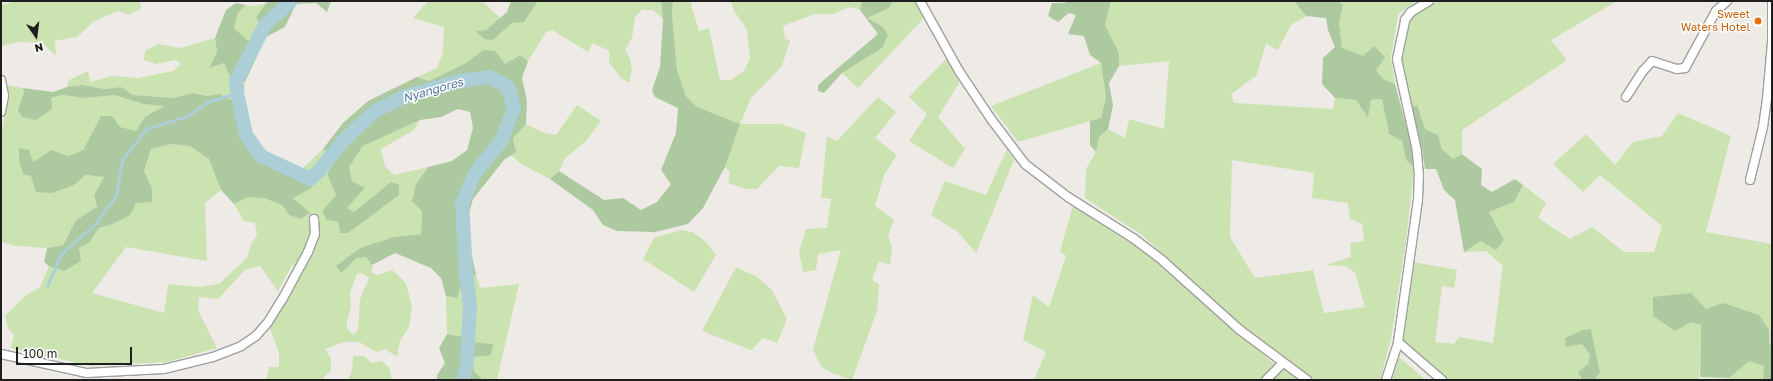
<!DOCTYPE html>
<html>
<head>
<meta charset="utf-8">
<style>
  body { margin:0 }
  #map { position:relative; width:1773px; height:381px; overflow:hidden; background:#eeebe6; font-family:"Golos Text",sans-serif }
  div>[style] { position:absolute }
  .grass>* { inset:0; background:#cbe2b1 }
  .forest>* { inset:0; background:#adc99f }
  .stream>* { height:2.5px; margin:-1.25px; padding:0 1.25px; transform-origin:1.25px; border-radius:1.25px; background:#abced7 }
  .river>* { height:14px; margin:-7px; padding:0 7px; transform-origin:7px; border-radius:7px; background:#abced7 }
  .roads { filter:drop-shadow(1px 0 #9f9f9f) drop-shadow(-1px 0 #9f9f9f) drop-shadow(0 1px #9f9f9f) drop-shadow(0 -1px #9f9f9f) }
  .street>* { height:8px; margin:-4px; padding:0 4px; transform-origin:4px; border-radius:4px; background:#fff }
  .dots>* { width:11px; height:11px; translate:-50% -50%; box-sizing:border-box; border:2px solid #fff; border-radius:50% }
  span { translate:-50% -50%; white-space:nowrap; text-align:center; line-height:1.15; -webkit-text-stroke:3px #fff; paint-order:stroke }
  .food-label { font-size:11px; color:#c56008 }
  .right { translate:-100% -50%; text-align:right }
  .water-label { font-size:12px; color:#537a9c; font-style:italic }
  .frame { position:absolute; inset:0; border:2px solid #1e1e1e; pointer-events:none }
  .north { position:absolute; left:16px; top:16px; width:40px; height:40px; -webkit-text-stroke:3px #fff; paint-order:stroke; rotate:166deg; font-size:11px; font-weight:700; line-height:16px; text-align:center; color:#1e1e1e }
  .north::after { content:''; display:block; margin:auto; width:14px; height:18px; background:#1e1e1e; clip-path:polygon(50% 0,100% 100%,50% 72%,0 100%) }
  .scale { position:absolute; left:16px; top:347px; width:116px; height:18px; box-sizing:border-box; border:2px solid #1e1e1e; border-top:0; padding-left:5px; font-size:12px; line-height:14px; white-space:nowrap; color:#1e1e1e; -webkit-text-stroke:3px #fff; paint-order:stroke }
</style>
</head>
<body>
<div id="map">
  <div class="grass">
    <i style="clip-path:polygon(17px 1px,140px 1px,141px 8px,129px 15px,118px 11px,94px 21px,77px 37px,55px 41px,56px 56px,42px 43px,18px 42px,1px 46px,1px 5px)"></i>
    <i style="clip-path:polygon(428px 1px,482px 1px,500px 18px,486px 30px,477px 31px,493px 40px,512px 23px,524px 22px,538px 1px,661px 1px,663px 19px,653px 10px,642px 10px,635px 17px,632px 38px,625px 50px,630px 59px,632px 70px,629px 83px,621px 78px,609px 62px,609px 51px,593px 43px,588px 52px,552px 30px,546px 32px,528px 61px,520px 55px,505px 64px,483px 50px,466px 63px,429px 81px,417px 77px,437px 68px,443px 53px,444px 27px,413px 18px)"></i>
    <i style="clip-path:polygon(673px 1px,691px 1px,692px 8px,699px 31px,709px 28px,720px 80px,731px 80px,744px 71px,750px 58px,747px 29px,734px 11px,731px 1px,862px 1px,860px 10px,850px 7px,833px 14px,814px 14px,783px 26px,785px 39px,790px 40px,782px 66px,751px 98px,740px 124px,781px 124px,806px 133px,799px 168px,779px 166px,757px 189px,745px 189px,728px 183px,730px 172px,725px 167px,740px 124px,697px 107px,686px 96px,677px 70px,672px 14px)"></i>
    <i style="clip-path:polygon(893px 1px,915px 1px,925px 17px,858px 88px,842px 73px,882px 48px,882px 26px,867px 18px,889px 8px)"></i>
    <i style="clip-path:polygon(evenodd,1111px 1px,1294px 1px,1306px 16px,1291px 25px,1278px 50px,1266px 44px,1256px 76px,1231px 94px,1234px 103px,1333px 109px,1335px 98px,1356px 100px,1368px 118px,1371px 100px,1382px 99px,1389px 134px,1402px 141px,1406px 160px,1414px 167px,1406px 241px,1391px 339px,1380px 380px,1316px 380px,1256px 339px,1142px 235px,1085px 198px,1086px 169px,1096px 152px,1099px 137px,1108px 129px,1125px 138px,1129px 119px,1164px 129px,1169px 61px,1119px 66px,1119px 53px,1105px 25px,1111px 1px,1232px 160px,1314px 173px,1312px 198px,1348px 203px,1350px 219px,1362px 224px,1364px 241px,1350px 243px,1351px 257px,1326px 265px,1346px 266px,1355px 273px,1365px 307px,1324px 313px,1313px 270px,1255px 278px,1230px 237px,1232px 160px)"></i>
    <i style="clip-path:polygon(1337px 1px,1417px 1px,1398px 14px,1391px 56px,1395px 84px,1383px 79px,1376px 70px,1374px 46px,1363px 57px,1342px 48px,1339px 23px,1343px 6px)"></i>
    <i style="clip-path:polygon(1435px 1px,1617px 1px,1551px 40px,1567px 60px,1462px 130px,1462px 154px,1453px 159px,1442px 149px,1438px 135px,1425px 129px,1417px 106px,1412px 107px,1403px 74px,1402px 55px,1406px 24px,1415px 13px)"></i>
    <i style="clip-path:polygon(268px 3px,266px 37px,247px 40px,234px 28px,238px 13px,246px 5px,254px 6px)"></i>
    <i style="clip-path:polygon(215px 38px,217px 52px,209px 67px,224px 63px,230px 77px,245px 82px,243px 105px,219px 94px,207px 96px,193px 93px,173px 98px,133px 95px,121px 87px,105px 89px,82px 85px,67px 87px,69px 80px,88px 71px,90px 82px,112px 76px,138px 78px,173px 71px,181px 64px,176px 60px,156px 64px,144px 60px,145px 51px,158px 44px,181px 48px)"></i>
    <i style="clip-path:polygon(948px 57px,959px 83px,938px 117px,965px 149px,953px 168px,909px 141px,927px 114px,909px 97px)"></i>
    <i style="clip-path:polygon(1101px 63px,1106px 97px,1101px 118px,1018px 142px,991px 106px)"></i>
    <i style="clip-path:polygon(8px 85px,23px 88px,24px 93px,51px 98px,62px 95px,85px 98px,115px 95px,143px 104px,165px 105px,145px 117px,136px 132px,120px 127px,101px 116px,83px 150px,69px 156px,51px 150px,33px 162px,19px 160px,74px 185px,86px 175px,104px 177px,94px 195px,97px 207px,76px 220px,63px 245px,47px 248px,16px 246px,1px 242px,1px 135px,8px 97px)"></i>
    <i style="clip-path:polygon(878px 97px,896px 112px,875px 138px,897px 155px,884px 175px,875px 206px,894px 220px,888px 236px,892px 247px,890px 265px,879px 261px,872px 280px,879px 284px,877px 311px,852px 380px,830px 372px,821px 366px,813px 350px,841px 250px,818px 254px,816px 270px,803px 272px,799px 251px,806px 229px,827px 228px,831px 199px,821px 198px,827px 136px,837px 141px)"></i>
    <i style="clip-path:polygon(577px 105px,601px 121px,586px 141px,565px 158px,559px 171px,550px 179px,521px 164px,511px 155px,516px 152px,513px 138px,526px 124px,544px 133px,556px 135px)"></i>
    <i style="clip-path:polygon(1678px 113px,1731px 136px,1706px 232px,1772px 244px,1772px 346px,1769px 343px,1769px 329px,1691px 322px,1701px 325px,1699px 380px,1594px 380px,1600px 373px,1591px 329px,1582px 344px,1590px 356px,1588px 364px,1578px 372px,1582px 380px,1446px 380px,1400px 341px,1413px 262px,1457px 270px,1454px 288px,1442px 286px,1435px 342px,1454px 344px,1459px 337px,1493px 343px,1503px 266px,1486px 251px,1464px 252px,1481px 241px,1496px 249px,1504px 240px,1489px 212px,1514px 202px,1523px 185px,1546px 203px,1538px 218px,1570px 239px,1592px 227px,1624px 252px,1654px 252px,1662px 226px,1600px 175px,1583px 192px,1553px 164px,1586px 134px,1615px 165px,1633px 142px,1662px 136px)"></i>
    <i style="clip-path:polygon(evenodd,420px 120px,414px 130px,381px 149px,385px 166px,394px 175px,428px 167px,416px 184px,422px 211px,421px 234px,394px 237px,360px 248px,336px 266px,341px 273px,357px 258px,366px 256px,372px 265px,372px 273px,378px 275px,392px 270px,406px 283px,412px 307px,409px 327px,400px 341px,397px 357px,385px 349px,377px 352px,359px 342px,344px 342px,325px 349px,331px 358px,331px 371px,321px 380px,266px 380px,269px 367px,279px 367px,279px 353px,269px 326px,302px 273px,319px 236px,317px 216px,310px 214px,311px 232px,308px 243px,296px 266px,292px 265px,278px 291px,260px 266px,245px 270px,218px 299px,199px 297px,198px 310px,217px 348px,167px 362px,91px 366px,11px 348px,14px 335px,8px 328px,5px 316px,25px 296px,40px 287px,49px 266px,64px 271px,79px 248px,89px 243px,99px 228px,113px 224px,152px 188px,144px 171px,151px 149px,171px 144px,190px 145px,209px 159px,221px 190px,205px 203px,207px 261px,126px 247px,92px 293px,164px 313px,168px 284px,200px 287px,219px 284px,247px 258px,251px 244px,257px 235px,255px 223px,244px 221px,234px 204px,248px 197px,264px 198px,282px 205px,289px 215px,301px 219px,309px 214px,293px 197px,308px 174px,300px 171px,323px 149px,336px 159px,327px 174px,336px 195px,327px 220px,338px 222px,340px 233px,391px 182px,354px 212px,347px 208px,365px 188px,352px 181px,349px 167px,363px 146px,420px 120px,362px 273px,369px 278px,360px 299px,358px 330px,353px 335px,347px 328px,347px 320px,351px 308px,350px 293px,357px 274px,362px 273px)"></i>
    <i style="clip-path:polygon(1007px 149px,1014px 160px,976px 253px,958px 232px,931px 215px,945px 181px,986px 195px)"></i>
    <i style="clip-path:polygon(1073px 206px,1155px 259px,1274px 364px,1260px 380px,1034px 380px,1046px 352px,1023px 340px,1033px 295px,1049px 307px,1066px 256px,1060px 251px)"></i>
    <i style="clip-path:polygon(681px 230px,692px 232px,705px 241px,716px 255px,694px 292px,643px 259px,654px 238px)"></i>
    <i style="clip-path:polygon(736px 267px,757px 277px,772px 290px,787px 319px,777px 343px,763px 338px,751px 350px,702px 331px)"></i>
    <i style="clip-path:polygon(476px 274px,480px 288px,519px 284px,497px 380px,483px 380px,474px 371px,472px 357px,493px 344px,473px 342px,463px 337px,447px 334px,446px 296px,457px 298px,463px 283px)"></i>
    <i style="clip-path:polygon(353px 356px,364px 356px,372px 363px,382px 361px,389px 368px,392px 380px,348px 380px,352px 371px)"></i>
    <i style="clip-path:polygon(1399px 357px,1426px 380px,1392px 380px)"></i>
    <i style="clip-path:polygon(1749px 360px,1764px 366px,1763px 380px,1729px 380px,1729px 378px)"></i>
    <i style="clip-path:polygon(1284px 368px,1301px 380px,1272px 380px)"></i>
  </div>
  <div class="forest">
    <i style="clip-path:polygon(268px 1px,331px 1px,327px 12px,316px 3px,296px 4px,285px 27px,266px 37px,245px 82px,230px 77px,224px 63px,209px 68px,217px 52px,215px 38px,226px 10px,236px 3px,246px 5px,238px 13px,234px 28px,247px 40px,266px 37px,256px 17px)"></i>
    <i style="clip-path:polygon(511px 1px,538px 1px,524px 22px,512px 23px,493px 40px,484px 39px,476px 31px,486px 30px,507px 12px)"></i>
    <i style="clip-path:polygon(661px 1px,673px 1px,672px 14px,677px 70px,686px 96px,697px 107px,740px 124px,725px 167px,703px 208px,688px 224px,655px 232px,617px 231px,603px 225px,593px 210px,550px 179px,559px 171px,604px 200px,623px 198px,641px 210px,657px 202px,671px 184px,661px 170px,676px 133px,678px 108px,655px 97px,652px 90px,660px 67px,663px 19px)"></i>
    <i style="clip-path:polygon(862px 1px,893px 1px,889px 8px,867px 18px,882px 26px,888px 35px,882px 48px,842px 73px,824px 93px,818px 91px,818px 85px,878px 34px,860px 10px)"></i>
    <i style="clip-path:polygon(1067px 1px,1111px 1px,1105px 25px,1119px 53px,1119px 66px,1109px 83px,1113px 105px,1108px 129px,1099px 137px,1096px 152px,1090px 145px,1090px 121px,1101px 118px,1106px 97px,1101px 63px,1090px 55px,1084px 36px,1068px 34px,1076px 15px,1069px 13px,1058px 22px,1048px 16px,1052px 3px,1065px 3px)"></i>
    <i style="clip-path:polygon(1294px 1px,1337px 1px,1343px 5px,1339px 23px,1342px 48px,1363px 56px,1374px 46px,1385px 57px,1376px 70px,1383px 79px,1395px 84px,1410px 141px,1414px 167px,1406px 160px,1402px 141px,1389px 134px,1382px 99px,1371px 100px,1368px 118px,1356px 100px,1335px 98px,1322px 84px,1323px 58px,1335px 47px,1328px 30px,1326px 18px,1306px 16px)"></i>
    <i style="clip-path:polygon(483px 50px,495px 51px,505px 64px,520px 55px,528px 61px,522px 78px,527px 101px,526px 124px,513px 138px,516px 152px,504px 160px,473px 199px,467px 220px,468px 239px,476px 274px,463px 283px,457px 298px,446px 296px,441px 278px,431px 268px,395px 253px,372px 265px,366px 257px,357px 258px,341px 273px,336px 266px,360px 248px,394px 237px,421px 234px,422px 211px,412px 201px,416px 184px,428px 167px,452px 161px,467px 150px,473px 128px,470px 112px,458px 109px,441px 117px,420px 120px,363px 146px,349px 167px,352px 181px,365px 188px,347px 208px,354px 212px,391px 182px,399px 185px,399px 195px,348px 233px,340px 233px,338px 222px,327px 220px,322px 212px,336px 195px,327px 174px,336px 159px,323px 149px,343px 123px,368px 101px,417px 77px,429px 81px,466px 63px)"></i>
    <i style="clip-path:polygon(82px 85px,105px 89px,121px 87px,133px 95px,173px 98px,193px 93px,207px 96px,219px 94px,243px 105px,251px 133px,266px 153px,308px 174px,312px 188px,293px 198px,310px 213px,301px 219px,289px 215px,282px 205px,264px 198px,248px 197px,234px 204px,221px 190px,209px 159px,190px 146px,171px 144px,151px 149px,144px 171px,152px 188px,152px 202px,136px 203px,130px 215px,113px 224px,99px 228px,89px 243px,79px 248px,81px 261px,64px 271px,49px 266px,44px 262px,47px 248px,63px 245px,76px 220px,97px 207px,94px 195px,104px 177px,86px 175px,74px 185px,52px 193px,36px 192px,31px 176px,23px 174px,19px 160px,19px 148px,29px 150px,33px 162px,51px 150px,69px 156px,83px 150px,101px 116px,112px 116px,120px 127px,136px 131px,145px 117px,164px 106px,143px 104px,115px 95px,85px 98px,62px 95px,51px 98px,52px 109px,36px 120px,22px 117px,18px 110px,24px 93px,23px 88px,53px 92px,67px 87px)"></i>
    <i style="clip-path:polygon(1417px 105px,1425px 129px,1438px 135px,1442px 149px,1453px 159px,1462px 154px,1482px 169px,1481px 185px,1492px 192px,1515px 179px,1523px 185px,1514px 202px,1489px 212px,1504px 240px,1496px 250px,1481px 241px,1464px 252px,1455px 200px,1444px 190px,1436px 169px,1425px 169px,1422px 149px,1412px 107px)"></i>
    <i style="clip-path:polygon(1691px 293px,1706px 309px,1723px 303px,1759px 315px,1769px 330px,1769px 343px,1772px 346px,1772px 380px,1763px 380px,1764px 366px,1749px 361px,1729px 378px,1700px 377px,1701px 325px,1691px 322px,1675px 331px,1653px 316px,1653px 297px)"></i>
    <i style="clip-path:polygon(1591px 329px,1600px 373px,1594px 380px,1582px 380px,1578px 372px,1588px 364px,1590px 355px,1582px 344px,1566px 347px,1565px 338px,1583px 330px)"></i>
    <i style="clip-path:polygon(447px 334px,463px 337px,473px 342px,493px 344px,491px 355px,472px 357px,474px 371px,483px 380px,437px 380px,437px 375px,445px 363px,439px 348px)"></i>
  </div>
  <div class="stream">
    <i style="left:47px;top:286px;width:35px;rotate:-66deg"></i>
    <i style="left:61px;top:254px;width:47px;rotate:-41.5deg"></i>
    <i style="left:96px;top:223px;width:34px;rotate:-54deg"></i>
    <i style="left:116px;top:195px;width:36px;rotate:-80deg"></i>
    <i style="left:122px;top:160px;width:39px;rotate:-52deg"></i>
    <i style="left:146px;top:129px;width:43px;rotate:-17.6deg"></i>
    <i style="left:187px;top:116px;width:24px;rotate:-35deg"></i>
    <i style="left:207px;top:102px;width:31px;rotate:-17deg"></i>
  </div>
  <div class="river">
    <i style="left:291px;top:1px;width:35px;rotate:137deg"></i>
    <i style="left:265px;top:25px;width:63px;rotate:117.4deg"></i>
    <i style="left:236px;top:81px;width:12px;rotate:85deg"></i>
    <i style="left:237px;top:93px;width:43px;rotate:77.9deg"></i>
    <i style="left:246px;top:135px;width:26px;rotate:54deg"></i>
    <i style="left:261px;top:156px;width:54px;rotate:25.1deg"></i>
    <i style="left:310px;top:179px;width:11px;rotate:-41deg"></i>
    <i style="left:318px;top:172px;width:40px;rotate:-51deg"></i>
    <i style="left:343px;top:141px;width:44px;rotate:-43.2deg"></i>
    <i style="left:375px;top:111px;width:34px;rotate:-26deg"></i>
    <i style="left:406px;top:96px;width:56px;rotate:-15.5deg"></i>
    <i style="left:460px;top:81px;width:30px;rotate:-8deg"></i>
    <i style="left:490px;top:77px;width:21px;rotate:29deg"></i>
    <i style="left:508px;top:87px;width:22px;rotate:74deg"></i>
    <i style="left:514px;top:108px;width:34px;rotate:111deg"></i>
    <i style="left:502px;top:140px;width:43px;rotate:129.3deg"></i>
    <i style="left:475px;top:173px;width:33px;rotate:113deg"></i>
    <i style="left:462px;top:203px;width:70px;rotate:86.7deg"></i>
    <i style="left:466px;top:273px;width:31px;rotate:83deg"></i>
    <i style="left:470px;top:304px;width:59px;rotate:92.9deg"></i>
    <i style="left:467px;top:363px;width:17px;rotate:103deg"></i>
  </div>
  <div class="roads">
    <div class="street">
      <i style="left:920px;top:1px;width:80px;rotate:60.9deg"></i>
      <i style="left:959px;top:71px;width:58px;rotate:56.3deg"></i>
      <i style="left:991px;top:119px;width:56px;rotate:52.9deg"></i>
      <i style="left:1025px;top:164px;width:54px;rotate:37.5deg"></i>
      <i style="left:1068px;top:197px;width:77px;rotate:32.2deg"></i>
      <i style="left:1133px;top:238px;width:38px;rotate:37deg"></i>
      <i style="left:1163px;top:261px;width:103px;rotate:41.9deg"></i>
      <i style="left:1240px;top:330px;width:84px;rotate:36.7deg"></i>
      <i style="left:1px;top:80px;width:16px;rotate:79deg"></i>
      <i style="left:4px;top:96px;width:16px;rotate:101deg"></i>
      <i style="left:1626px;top:97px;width:31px;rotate:-57deg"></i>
      <i style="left:1643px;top:71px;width:13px;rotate:-48deg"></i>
      <i style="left:1652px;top:61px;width:26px;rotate:18deg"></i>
      <i style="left:1677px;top:69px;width:8px;rotate:-7deg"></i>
      <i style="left:1685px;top:68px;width:65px;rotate:-61.5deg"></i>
      <i style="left:1716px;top:11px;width:15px;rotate:-42deg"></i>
      <i style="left:1750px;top:180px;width:55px;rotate:-76.2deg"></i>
      <i style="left:1763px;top:127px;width:28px;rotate:-82deg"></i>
      <i style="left:1767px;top:99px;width:57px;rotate:-85deg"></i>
      <i style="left:1772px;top:42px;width:41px;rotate:-90deg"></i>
      <i style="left:1398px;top:342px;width:58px;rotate:40.8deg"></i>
      <i style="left:1px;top:354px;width:88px;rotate:12.5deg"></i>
      <i style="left:87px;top:373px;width:18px;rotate:-3deg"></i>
      <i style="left:105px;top:372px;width:59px;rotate:-2.9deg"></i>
      <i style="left:164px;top:369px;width:50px;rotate:-13.8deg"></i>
      <i style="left:213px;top:357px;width:30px;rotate:-21deg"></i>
      <i style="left:241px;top:346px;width:18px;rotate:-34deg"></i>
      <i style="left:256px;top:336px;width:18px;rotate:-49deg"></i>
      <i style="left:268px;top:322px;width:26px;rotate:-58deg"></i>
      <i style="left:282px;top:300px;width:55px;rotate:-61.6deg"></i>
      <i style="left:308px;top:252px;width:19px;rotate:-69deg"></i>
      <i style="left:315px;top:234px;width:15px;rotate:-94deg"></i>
      <i style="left:1266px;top:380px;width:24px;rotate:-45deg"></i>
      <i style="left:1386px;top:380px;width:40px;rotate:-72deg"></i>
      <i style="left:1398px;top:342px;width:143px;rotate:-82deg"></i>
      <i style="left:1418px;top:200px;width:24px;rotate:-88deg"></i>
      <i style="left:1419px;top:176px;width:25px;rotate:-95deg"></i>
      <i style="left:1417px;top:151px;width:94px;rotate:-102.3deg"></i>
      <i style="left:1397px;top:59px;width:40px;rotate:-78deg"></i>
      <i style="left:1405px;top:20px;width:10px;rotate:-53deg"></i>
      <i style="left:1411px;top:12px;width:21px;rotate:-31deg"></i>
    </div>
  </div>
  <div class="dots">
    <i style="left:1758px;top:21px;background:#e8710a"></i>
  </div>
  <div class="food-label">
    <span class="right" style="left:1750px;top:21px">Sweet<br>Waters Hotel</span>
  </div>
  <div class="water-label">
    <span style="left:433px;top:90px;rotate:-16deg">Nyangores</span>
  </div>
  <div class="frame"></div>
  <div class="north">N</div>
  <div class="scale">100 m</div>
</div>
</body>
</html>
